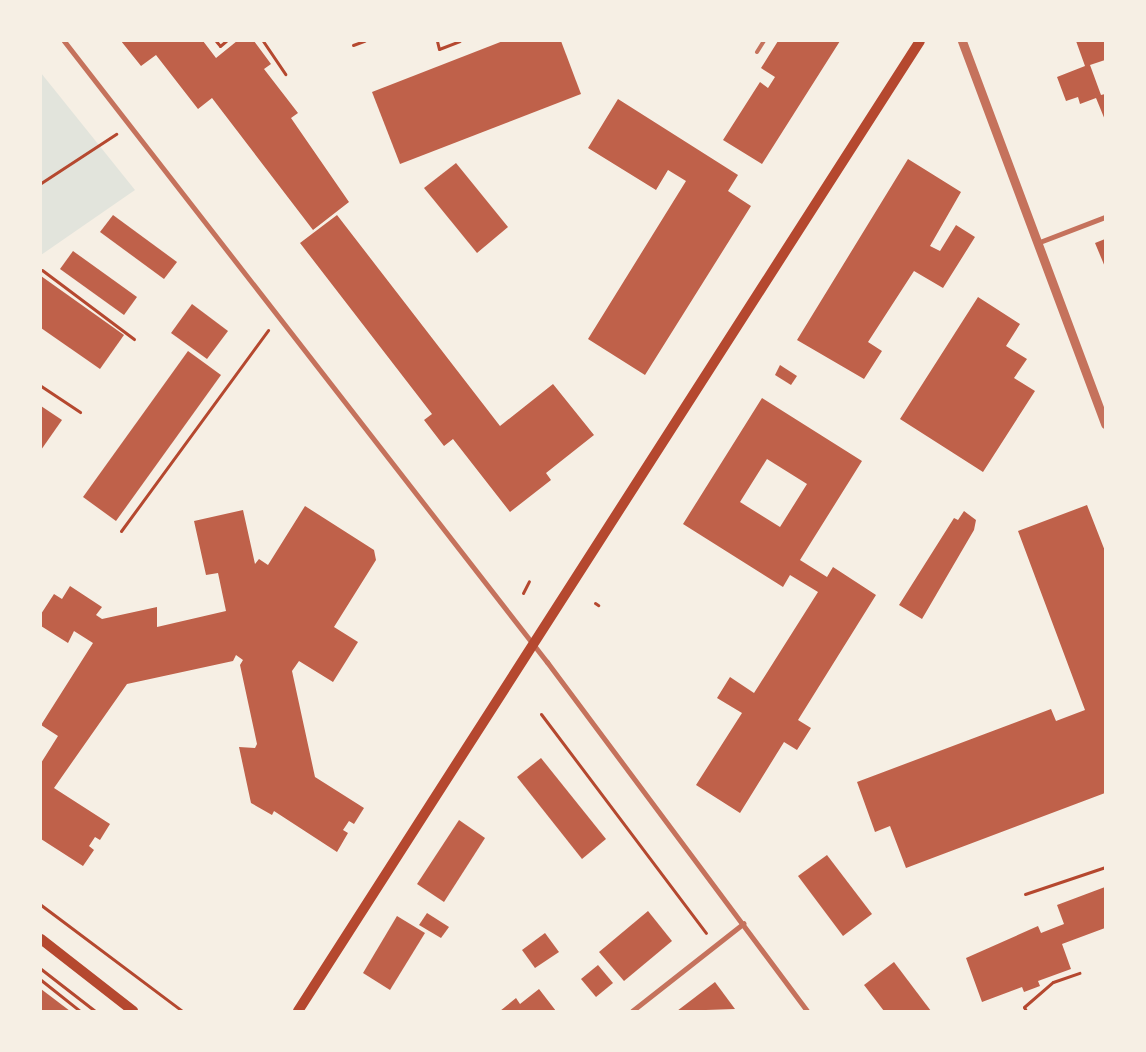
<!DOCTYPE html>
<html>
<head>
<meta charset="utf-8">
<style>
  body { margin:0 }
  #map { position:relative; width:1146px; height:1052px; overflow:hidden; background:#f6efe4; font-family:Poppins,sans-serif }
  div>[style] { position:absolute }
  .green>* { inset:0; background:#e2e4dc }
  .building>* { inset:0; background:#bf614a }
  .path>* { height:3px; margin:-1.5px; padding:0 1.5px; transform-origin:1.5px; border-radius:1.5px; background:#b5482f }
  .service>* { height:4px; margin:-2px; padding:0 2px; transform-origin:2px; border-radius:2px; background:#c5725c }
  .minor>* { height:5px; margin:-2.5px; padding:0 2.5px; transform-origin:2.5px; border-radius:2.5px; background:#c5725c }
  .tertiary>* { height:9px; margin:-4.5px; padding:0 4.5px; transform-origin:4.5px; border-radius:4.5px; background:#c5725c }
  .secondary>* { height:10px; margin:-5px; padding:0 5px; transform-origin:5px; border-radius:5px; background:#b5482f }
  span { translate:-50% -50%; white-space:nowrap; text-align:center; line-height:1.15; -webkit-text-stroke:5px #f6efe4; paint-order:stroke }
  .frame { position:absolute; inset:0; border:42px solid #f6efe4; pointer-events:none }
</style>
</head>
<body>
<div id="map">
  <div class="green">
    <i style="clip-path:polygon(41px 73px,135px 190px,41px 255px)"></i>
  </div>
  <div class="building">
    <i style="clip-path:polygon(121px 41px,203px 41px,216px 58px,237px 41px,254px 41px,271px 64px,264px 69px,298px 113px,291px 118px,349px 202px,313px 230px,212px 98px,198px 109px,156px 55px,141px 66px)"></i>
    <i style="clip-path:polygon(503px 41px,561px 41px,581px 94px,400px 164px,372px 92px)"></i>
    <i style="clip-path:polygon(778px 41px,840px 41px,762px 164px,723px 140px,760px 82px,768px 88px,775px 77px,761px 68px)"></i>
    <i style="clip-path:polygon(1076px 41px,1105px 41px,1105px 60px,1090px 65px,1101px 95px,1105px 94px,1105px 120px,1096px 98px,1080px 104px,1078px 97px,1066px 101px,1057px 77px,1085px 66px)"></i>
    <i style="clip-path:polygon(618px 99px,738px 175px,728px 191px,751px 206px,645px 375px,588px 339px,686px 181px,668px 170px,656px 190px,588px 148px)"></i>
    <i style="clip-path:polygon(908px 159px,961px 192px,930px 246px,940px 251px,956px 225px,975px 237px,943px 288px,914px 271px,868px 342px,882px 351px,864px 379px,797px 340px)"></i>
    <i style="clip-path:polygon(456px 163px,508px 227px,477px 253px,424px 188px)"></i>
    <i style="clip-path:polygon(113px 215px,177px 262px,164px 279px,100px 232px)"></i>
    <i style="clip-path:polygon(337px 215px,500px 426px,553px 384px,594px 435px,546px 473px,551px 480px,510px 512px,453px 439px,444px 446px,424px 420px,432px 414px,300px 243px)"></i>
    <i style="clip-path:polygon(1105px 239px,1105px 267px,1095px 243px)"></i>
    <i style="clip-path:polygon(73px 251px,137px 297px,124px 315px,60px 269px)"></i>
    <i style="clip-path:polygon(41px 276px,124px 335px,100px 369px,41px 328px)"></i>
    <i style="clip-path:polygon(978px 297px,1020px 324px,1006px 346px,1027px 359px,1014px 378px,1035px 391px,983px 472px,900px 419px)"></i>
    <i style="clip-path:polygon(192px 304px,228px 331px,207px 359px,171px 333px)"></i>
    <i style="clip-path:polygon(188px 351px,221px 375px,116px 521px,83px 497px)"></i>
    <i style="clip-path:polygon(780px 365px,797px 376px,791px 385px,775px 375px)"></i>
    <i style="clip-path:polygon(evenodd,762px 398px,862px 461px,800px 560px,827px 577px,833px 567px,876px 595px,798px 720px,811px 728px,797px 750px,784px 742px,740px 813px,696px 785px,742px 713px,717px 698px,730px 677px,754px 693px,818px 592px,790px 575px,783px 587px,683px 524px,762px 398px,767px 459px,807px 484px,780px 527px,740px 502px,767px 459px)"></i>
    <i style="clip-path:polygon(41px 406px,62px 420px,41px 450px)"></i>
    <i style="clip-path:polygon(1087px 505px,1105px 551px,1105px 793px,906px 868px,890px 826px,875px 832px,857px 782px,1051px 709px,1056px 721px,1085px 710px,1018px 531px)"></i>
    <i style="clip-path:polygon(305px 506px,374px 550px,376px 560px,334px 627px,358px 642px,333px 682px,299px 661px,292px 671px,315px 777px,364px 808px,354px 824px,349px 821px,343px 830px,348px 833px,337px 852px,274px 811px,272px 815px,251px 803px,239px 747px,255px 748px,257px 744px,240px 665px,243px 660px,236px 655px,233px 661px,127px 684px,54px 788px,110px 824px,100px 840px,95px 837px,89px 846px,94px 850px,83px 866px,41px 839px,41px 763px,58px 736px,41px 725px,93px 643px,74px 631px,68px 643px,41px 626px,41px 614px,54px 594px,62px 599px,70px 586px,102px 607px,96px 615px,102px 619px,157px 607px,157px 627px,226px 611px,218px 573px,206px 575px,194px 521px,243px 510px,255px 564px,259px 559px,268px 565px)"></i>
    <i style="clip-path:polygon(964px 511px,976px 520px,974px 530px,922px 619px,899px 605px,954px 518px,958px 520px)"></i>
    <i style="clip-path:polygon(541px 758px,606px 839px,582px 859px,517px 777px)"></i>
    <i style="clip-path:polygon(459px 820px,485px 838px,444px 902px,417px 884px)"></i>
    <i style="clip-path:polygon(827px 855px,872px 914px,843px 936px,798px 876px)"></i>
    <i style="clip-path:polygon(1105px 887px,1105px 928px,1062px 944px,1071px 969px,1038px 981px,1040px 986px,1024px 992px,1022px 987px,982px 1002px,966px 958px,1038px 926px,1041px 933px,1064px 924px,1057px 905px)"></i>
    <i style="clip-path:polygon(648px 911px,672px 941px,624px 981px,599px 952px)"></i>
    <i style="clip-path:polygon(427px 913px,449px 927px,441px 938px,419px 925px)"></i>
    <i style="clip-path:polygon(397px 916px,425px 933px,390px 990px,363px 973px)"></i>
    <i style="clip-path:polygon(545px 933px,559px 952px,535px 968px,522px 950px)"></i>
    <i style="clip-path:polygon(894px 962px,931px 1011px,884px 1011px,864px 985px)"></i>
    <i style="clip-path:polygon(598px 965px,613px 983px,596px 997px,581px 979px)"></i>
    <i style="clip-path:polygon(715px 982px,735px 1009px,677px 1011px)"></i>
    <i style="clip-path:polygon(41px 989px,70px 1011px,41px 1011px)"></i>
    <i style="clip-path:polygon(539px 989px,556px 1011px,500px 1011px,516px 998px,520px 1004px)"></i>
  </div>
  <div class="path">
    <i style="left:216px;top:41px;width:6px;rotate:51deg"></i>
    <i style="left:220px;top:46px;width:8px;rotate:-40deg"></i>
    <i style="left:263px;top:41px;width:40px;rotate:56deg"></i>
    <i style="left:437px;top:41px;width:8px;rotate:76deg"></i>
    <i style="left:439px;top:49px;width:22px;rotate:-21deg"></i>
    <i style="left:353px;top:45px;width:12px;rotate:-20deg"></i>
    <i style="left:41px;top:183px;width:90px;rotate:-33.2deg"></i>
    <i style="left:42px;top:270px;width:115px;rotate:36.9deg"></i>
    <i style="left:41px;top:386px;width:47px;rotate:33.7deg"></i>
    <i style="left:121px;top:531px;width:249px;rotate:-53.8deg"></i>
    <i style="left:523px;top:593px;width:13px;rotate:-63deg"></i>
    <i style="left:595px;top:603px;width:4px;rotate:34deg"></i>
    <i style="left:541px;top:714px;width:274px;rotate:53deg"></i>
    <i style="left:1025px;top:894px;width:84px;rotate:-18.6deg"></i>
    <i style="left:41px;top:905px;width:176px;rotate:36.9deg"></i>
    <i style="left:41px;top:969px;width:68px;rotate:37.9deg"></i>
    <i style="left:41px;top:980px;width:50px;rotate:38.5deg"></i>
    <i style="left:1026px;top:1011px;width:4px;rotate:-117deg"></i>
    <i style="left:1024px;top:1007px;width:38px;rotate:-41deg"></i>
    <i style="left:1053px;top:982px;width:28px;rotate:-19deg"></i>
  </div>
  <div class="service">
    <i style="left:757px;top:52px;width:13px;rotate:-58deg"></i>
  </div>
  <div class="minor">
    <i style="left:64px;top:41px;width:787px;rotate:52.13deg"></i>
    <i style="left:547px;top:662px;width:435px;rotate:53.3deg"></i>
    <i style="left:1037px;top:243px;width:73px;rotate:-20.9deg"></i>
    <i style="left:632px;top:1011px;width:142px;rotate:-38.2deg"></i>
  </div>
  <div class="tertiary">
    <i style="left:962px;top:41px;width:409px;rotate:69.5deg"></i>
  </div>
  <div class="secondary">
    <i style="left:41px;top:939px;width:117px;rotate:38deg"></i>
    <i style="left:298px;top:1011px;width:1152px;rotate:-57.33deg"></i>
  </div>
  <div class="frame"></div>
</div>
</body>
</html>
